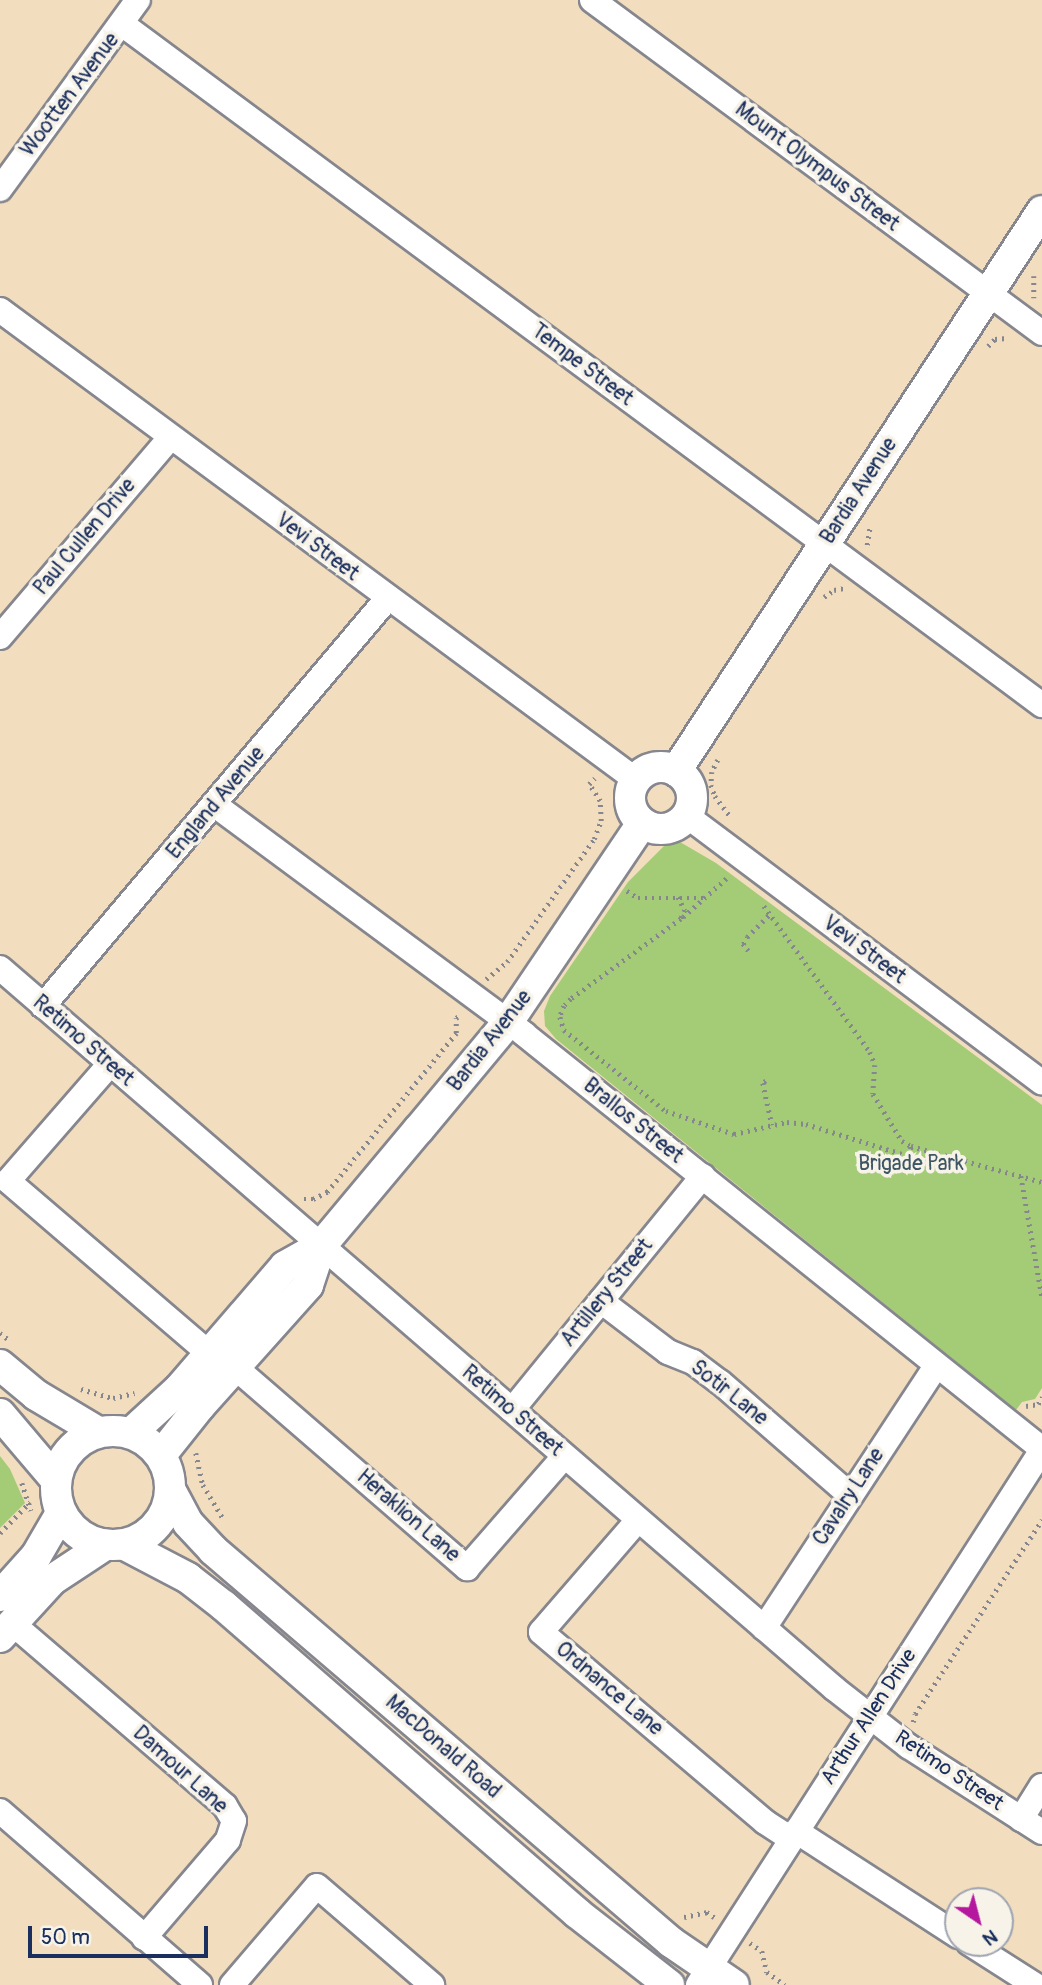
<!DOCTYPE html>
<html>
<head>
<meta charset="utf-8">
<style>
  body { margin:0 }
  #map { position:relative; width:1042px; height:1985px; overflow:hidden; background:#f2debf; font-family:Pangolin,sans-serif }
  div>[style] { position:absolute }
  .green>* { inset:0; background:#a4cc77 }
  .path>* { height:4.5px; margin-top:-2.25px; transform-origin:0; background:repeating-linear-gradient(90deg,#86868e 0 2px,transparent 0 7px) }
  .roads { filter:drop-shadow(2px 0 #86868e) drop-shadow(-2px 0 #86868e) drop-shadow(0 2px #86868e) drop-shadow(0 -2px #86868e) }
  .minor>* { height:24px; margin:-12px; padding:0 12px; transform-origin:12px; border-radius:12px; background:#fff }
  .tertiary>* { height:30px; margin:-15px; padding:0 15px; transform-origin:15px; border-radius:15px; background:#fff }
  .tertiary>.ring { margin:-15px; padding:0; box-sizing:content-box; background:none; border:30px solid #fff; border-radius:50% }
  span { translate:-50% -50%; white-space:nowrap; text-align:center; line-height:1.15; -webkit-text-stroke:7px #f7f3e8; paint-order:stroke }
  .street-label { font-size:21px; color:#1b2f5e }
  .park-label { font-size:21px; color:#3d5664 }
  .north { position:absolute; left:944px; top:1887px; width:70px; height:70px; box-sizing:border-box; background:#f7f3e8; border:2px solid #9fa5b1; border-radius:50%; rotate:145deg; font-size:19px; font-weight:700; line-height:28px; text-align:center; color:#1b2f5e }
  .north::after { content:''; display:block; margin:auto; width:24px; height:32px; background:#b5179e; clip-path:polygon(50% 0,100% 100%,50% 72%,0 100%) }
  .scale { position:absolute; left:28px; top:1926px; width:180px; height:32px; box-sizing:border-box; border:4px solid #1b2f5e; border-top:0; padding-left:9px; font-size:21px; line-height:24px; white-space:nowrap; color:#1b2f5e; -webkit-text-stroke:5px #f7f3e8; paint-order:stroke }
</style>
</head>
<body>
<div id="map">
  <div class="green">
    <i style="clip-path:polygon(680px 842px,716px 863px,1042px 1105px,1042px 1388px,1035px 1399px,1022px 1402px,1016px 1410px,556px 1039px,545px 1026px,544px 1011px,550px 996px,628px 882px,665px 845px)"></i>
    <i style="clip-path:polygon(0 1456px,10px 1469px,25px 1503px,0 1528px)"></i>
  </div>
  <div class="path">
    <i style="left:1034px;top:276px;width:22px;rotate:90deg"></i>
    <i style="left:988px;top:346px;width:10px;rotate:-45deg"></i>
    <i style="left:995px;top:339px;width:12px;rotate:-5deg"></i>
    <i style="left:867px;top:545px;width:18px;rotate:-81deg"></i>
    <i style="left:824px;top:597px;width:12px;rotate:-35deg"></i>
    <i style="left:834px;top:590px;width:10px;rotate:-11deg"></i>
    <i style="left:718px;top:760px;width:13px;rotate:117deg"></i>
    <i style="left:712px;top:772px;width:13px;rotate:94deg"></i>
    <i style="left:711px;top:785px;width:12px;rotate:70deg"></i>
    <i style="left:715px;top:796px;width:26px;rotate:53deg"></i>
    <i style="left:627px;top:891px;width:13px;rotate:32deg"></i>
    <i style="left:638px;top:898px;width:65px"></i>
    <i style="left:678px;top:897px;width:15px;rotate:62deg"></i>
    <i style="left:685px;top:910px;width:10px;rotate:114deg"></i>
    <i style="left:681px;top:919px;width:136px;rotate:144deg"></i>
    <i style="left:571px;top:999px;width:10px;rotate:135deg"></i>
    <i style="left:564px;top:1006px;width:12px;rotate:110deg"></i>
    <i style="left:560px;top:1017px;width:14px;rotate:73deg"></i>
    <i style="left:564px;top:1030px;width:130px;rotate:38.5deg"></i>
    <i style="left:666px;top:1111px;width:72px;rotate:18.7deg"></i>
    <i style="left:734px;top:1134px;width:54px;rotate:-12.8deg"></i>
    <i style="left:787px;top:1122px;width:19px;rotate:6deg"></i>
    <i style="left:806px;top:1124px;width:108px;rotate:17.3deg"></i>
    <i style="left:909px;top:1156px;width:10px;rotate:-79deg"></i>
    <i style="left:911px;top:1146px;width:136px;rotate:15.4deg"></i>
    <i style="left:764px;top:906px;width:180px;rotate:54deg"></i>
    <i style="left:870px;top:1052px;width:14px;rotate:69deg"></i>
    <i style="left:875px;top:1065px;width:29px;rotate:94deg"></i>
    <i style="left:873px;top:1094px;width:55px;rotate:58.3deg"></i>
    <i style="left:902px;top:1141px;width:10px;rotate:29deg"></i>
    <i style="left:683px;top:917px;width:62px;rotate:-41.7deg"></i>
    <i style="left:748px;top:951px;width:9px;rotate:-126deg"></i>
    <i style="left:743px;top:944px;width:8px;rotate:-60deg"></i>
    <i style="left:747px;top:937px;width:33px;rotate:-45deg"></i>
    <i style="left:486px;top:979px;width:27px;rotate:-39deg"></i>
    <i style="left:507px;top:962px;width:151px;rotate:-54.7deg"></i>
    <i style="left:594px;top:839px;width:19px;rotate:-69deg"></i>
    <i style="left:601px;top:821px;width:20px;rotate:-93deg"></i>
    <i style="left:600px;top:801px;width:20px;rotate:-123deg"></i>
    <i style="left:589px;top:784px;width:8px;rotate:-45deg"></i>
    <i style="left:766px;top:1081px;width:4px;rotate:146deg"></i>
    <i style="left:763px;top:1083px;width:43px;rotate:77.9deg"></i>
    <i style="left:1021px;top:1176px;width:122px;rotate:80.1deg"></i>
    <i style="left:304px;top:1199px;width:9px"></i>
    <i style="left:313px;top:1199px;width:16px;rotate:-27deg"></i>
    <i style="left:327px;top:1192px;width:205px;rotate:-50.9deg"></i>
    <i style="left:456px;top:1033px;width:15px;rotate:-90deg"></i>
    <i style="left:456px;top:1018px;width:6px;rotate:-31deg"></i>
    <i style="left:0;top:1333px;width:10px;rotate:37deg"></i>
    <i style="left:81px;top:1389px;width:33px;rotate:16deg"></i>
    <i style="left:113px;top:1398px;width:22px;rotate:-13deg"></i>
    <i style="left:1026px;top:1406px;width:12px;rotate:-9deg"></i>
    <i style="left:1038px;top:1404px;width:8px;rotate:-60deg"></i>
    <i style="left:196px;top:1453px;width:33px;rotate:78deg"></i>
    <i style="left:203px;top:1485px;width:39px;rotate:59deg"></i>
    <i style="left:22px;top:1483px;width:29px;rotate:72deg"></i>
    <i style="left:0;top:1533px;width:43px;rotate:-45.9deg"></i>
    <i style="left:913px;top:1722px;width:8px;rotate:-76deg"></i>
    <i style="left:915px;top:1714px;width:232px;rotate:-56.8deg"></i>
    <i style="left:684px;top:1917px;width:24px;rotate:-12deg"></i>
    <i style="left:707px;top:1912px;width:9px;rotate:36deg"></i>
    <i style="left:750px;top:1943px;width:14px;rotate:34deg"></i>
    <i style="left:762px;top:1951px;width:22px;rotate:77deg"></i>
    <i style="left:767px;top:1972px;width:22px;rotate:36deg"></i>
  </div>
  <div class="roads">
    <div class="minor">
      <i style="left:592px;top:0;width:560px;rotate:36.5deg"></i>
      <i style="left:122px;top:24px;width:1145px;rotate:36.51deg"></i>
      <i style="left:0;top:189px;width:234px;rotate:-53.9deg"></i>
      <i style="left:0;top:310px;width:791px;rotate:36.46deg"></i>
      <i style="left:0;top:637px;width:262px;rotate:-49.5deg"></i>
      <i style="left:215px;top:805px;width:385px;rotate:36.5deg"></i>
      <i style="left:524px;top:1034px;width:664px;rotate:38.7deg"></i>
      <i style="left:687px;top:816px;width:444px;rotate:36.9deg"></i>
      <i style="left:0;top:968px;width:1103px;rotate:40.81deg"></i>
      <i style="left:835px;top:1689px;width:93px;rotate:38deg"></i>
      <i style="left:908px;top:1746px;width:159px;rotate:32.7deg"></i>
      <i style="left:43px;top:1006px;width:533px;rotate:-49.8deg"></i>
      <i style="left:110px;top:1064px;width:155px;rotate:131.1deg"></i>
      <i style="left:8px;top:1181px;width:266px;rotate:40.6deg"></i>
      <i style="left:601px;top:1301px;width:84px;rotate:37.3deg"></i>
      <i style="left:668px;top:1352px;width:27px;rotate:22deg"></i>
      <i style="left:693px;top:1362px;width:34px;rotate:37deg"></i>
      <i style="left:720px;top:1382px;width:172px;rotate:41deg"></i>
      <i style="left:236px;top:1368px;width:306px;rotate:40.9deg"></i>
      <i style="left:467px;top:1568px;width:147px;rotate:-48.9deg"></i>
      <i style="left:512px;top:1410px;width:302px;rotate:-50.8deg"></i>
      <i style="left:638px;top:1520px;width:148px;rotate:130.9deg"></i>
      <i style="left:541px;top:1632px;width:294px;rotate:40.3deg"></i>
      <i style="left:765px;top:1822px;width:31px;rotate:33deg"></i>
      <i style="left:13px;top:1624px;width:279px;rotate:40.6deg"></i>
      <i style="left:225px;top:1806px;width:17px;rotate:59deg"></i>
      <i style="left:234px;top:1821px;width:20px;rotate:108deg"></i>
      <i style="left:228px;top:1840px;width:129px;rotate:130.6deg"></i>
      <i style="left:764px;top:1628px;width:313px;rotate:-56.7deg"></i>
      <i style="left:0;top:1811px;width:265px;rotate:41deg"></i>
      <i style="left:1021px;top:1819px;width:39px;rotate:-58deg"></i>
      <i style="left:796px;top:1831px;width:193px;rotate:32.9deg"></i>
      <i style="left:969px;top:1943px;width:78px;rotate:32.5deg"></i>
      <i style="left:232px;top:1985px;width:130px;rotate:-49.4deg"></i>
      <i style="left:317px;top:1886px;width:152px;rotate:40.7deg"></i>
      <i style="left:698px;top:1985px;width:636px;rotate:-57.26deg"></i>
    </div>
    <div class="tertiary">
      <i class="ring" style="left:630px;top:767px;width:32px;height:32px"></i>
      <i style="left:676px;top:771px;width:669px;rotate:-56.83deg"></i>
      <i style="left:0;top:1365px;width:47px;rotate:39.8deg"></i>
      <i style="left:36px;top:1395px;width:72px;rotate:30.8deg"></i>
      <i style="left:0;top:1414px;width:87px;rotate:49.7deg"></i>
      <i class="ring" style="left:56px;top:1431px;width:84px;height:84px"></i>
      <i style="left:131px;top:1433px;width:65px;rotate:-42.5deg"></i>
      <i style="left:179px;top:1389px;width:162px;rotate:-49.2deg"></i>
      <i style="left:285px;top:1266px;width:41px;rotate:-29.1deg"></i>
      <i style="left:321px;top:1246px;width:153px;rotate:-50.1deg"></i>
      <i style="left:419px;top:1129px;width:139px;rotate:-50.2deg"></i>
      <i style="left:508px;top:1022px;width:240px;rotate:-56deg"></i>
      <i style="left:161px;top:1455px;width:63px;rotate:-51.5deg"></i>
      <i style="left:200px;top:1406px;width:162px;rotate:-48.2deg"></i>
      <i style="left:308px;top:1285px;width:41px;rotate:-71.6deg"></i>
      <i style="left:171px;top:1491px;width:36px;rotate:62deg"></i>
      <i style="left:188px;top:1523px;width:37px;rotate:47deg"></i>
      <i style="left:213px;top:1550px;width:603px;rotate:40.56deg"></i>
      <i style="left:671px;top:1942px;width:76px;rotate:34.3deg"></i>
      <i style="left:125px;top:1545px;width:71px;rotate:27.6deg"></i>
      <i style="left:188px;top:1578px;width:46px;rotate:37.9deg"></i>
      <i style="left:224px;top:1606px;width:468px;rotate:41deg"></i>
      <i style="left:577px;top:1913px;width:117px;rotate:38deg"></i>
      <i style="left:0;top:1596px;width:54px;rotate:-48deg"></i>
      <i style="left:36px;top:1556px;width:50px;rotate:-59.8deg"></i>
      <i style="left:0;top:1637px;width:77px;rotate:-47.6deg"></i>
      <i style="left:52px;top:1580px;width:64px;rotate:-33.4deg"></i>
    </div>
  </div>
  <div class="street-label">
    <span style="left:70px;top:95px;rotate:-53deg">Wootten Avenue</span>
    <span style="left:817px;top:167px;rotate:37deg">Mount Olympus Street</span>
    <span style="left:582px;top:365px;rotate:37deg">Tempe Street</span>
    <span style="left:859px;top:491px;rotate:-57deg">Bardia Avenue</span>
    <span style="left:85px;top:537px;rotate:-50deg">Paul Cullen Drive</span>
    <span style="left:317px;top:547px;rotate:37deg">Vevi Street</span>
    <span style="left:216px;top:803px;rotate:-50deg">England Avenue</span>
    <span style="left:864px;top:950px;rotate:37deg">Vevi Street</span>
    <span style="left:83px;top:1041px;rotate:41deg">Retimo Street</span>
    <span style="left:490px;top:1041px;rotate:-52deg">Bardia Avenue</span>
    <span style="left:633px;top:1121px;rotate:39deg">Brallos Street</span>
    <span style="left:607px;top:1293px;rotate:-51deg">Artillery Street</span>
    <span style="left:729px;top:1393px;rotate:38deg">Sotir Lane</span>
    <span style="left:512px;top:1411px;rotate:41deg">Retimo Street</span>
    <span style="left:849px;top:1497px;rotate:-57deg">Cavalry Lane</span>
    <span style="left:408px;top:1516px;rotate:41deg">Heraklion Lane</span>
    <span style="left:609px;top:1689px;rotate:40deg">Ordnance Lane</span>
    <span style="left:869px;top:1717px;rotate:-57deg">Arthur Allen Drive</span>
    <span style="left:443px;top:1747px;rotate:41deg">MacDonald Road</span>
    <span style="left:180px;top:1770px;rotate:42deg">Damour Lane</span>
    <span style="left:949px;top:1771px;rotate:34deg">Retimo Street</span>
  </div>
  <div class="park-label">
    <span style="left:911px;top:1164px">Brigade Park</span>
  </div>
  <div class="north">N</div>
  <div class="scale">50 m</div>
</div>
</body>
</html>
